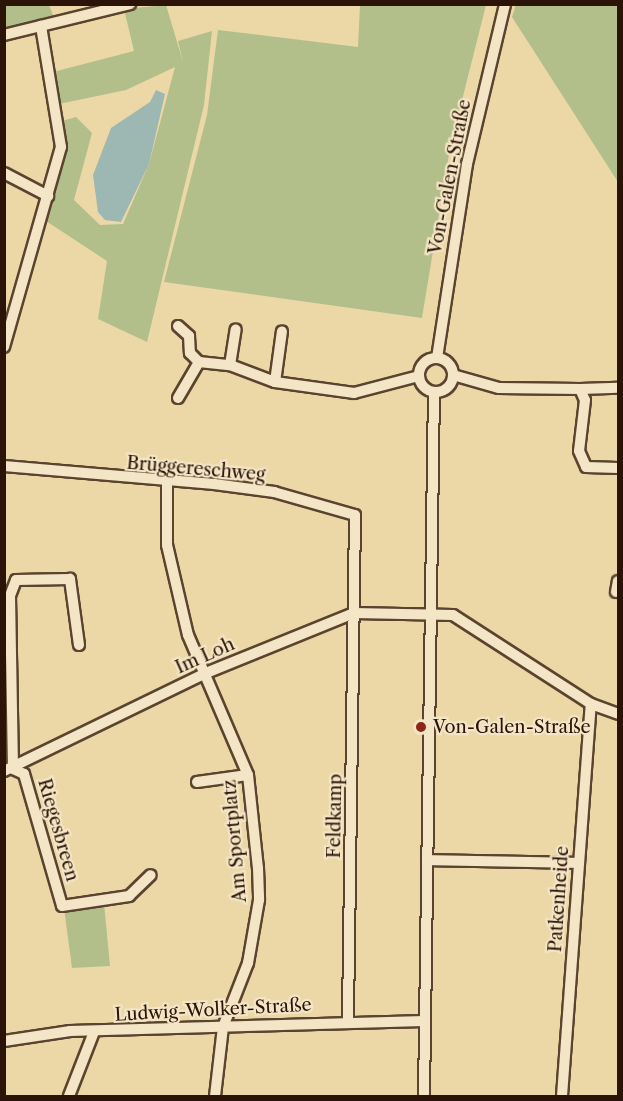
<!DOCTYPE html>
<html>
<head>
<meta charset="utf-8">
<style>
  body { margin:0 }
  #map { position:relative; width:623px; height:1101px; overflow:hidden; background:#ecd7a6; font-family:"Libre Caslon Text",serif }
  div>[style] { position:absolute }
  .green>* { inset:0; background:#b3bf8a }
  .water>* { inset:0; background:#9db7b3 }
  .roads { filter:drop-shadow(2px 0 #5b442f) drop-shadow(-2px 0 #5b442f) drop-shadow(0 2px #5b442f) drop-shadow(0 -2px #5b442f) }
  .minor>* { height:10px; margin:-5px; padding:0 5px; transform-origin:5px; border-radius:5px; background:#f3e5c5 }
  .minor>.ring { margin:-5px; padding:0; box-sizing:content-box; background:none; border:10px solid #f3e5c5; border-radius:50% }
  .dots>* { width:16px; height:16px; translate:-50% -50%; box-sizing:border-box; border:3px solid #f3e5c5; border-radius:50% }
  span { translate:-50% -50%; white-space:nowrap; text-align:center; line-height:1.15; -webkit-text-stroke:4.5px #f3e5c5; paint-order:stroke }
  .street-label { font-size:18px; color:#2b1307 }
  .poi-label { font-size:18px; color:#2b1307 }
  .left { translate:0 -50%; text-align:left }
  .frame { position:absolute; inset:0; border:6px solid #2b1307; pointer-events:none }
</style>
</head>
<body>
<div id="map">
  <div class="green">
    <i style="clip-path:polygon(516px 4px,618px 5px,618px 182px,512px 17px)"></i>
    <i style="clip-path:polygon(5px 5px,49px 5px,54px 18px,5px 31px)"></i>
    <i style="clip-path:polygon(166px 5px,183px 62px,178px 41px,212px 31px,204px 105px,147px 342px,98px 319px,107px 261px,46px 221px,65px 152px,62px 121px,76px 117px,92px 133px,74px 200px,100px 225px,123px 224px,149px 164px,175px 67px,126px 90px,59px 104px,53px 72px,134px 51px,124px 9px)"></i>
    <i style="clip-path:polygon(360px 5px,486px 5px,450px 148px,422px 318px,164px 282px,207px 115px,218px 30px,358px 47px)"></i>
    <i style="clip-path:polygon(104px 903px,110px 966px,72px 968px,64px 908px)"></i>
  </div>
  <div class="water">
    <i style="clip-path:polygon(156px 90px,165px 94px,149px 164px,121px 222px,105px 220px,98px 212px,93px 175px,111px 128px,150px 102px)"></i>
  </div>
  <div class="roads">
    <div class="minor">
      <i style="left:4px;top:35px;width:130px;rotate:-13.8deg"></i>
      <i style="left:4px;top:173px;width:50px;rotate:27.6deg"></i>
      <i style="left:178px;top:326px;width:15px;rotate:42deg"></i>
      <i style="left:189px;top:336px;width:17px;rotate:87deg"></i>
      <i style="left:190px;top:353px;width:13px;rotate:45deg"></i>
      <i style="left:4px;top:347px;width:208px;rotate:-74.1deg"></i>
      <i style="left:61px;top:147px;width:123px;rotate:-99.4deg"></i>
      <i style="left:437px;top:358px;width:196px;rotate:-81.2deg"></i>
      <i style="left:467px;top:164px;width:164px;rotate:-76.6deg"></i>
      <i class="ring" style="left:419px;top:358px;width:24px;height:24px"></i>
      <i style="left:230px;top:365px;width:36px;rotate:-81deg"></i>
      <i style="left:453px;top:375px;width:48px;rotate:15.8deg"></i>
      <i style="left:499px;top:388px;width:81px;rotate:0.7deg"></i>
      <i style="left:580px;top:389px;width:12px;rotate:66deg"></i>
      <i style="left:585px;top:400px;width:51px;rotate:96.7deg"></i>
      <i style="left:579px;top:451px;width:17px;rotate:66deg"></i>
      <i style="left:586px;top:467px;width:32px;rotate:2deg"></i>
      <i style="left:275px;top:382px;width:51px;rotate:-82.2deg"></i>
      <i style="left:580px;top:389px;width:38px;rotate:-2deg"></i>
      <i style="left:178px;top:398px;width:42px;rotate:-59.7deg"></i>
      <i style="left:199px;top:362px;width:31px;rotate:6deg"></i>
      <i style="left:230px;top:365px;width:48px;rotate:20.7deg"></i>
      <i style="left:275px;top:382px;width:80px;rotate:7.9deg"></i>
      <i style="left:354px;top:393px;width:67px;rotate:-14.7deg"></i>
      <i style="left:4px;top:466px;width:211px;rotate:4.9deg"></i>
      <i style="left:214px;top:484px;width:61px;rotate:7.6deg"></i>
      <i style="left:274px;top:492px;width:84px;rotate:15.9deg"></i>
      <i style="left:355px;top:515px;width:504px;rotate:90.8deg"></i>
      <i style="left:167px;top:482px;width:63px;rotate:90deg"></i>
      <i style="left:167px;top:545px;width:92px;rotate:76.9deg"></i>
      <i style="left:188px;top:635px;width:152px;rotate:66.8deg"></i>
      <i style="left:248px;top:775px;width:94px;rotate:83.9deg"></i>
      <i style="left:258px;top:868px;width:32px;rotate:88deg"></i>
      <i style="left:259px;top:900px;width:64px;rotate:99.9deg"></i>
      <i style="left:248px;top:963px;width:69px;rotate:111.3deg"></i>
      <i style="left:223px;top:1027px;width:69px;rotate:96.6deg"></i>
      <i style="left:616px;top:592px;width:11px;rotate:-80deg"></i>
      <i style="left:79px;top:645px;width:67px;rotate:-97.8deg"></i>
      <i style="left:70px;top:579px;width:54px;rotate:178.9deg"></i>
      <i style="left:16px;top:580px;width:17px;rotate:111deg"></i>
      <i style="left:10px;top:596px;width:173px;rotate:89deg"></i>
      <i style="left:13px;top:769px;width:12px;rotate:24deg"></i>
      <i style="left:24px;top:774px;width:137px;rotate:73.9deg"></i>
      <i style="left:62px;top:906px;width:68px;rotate:-8.5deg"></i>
      <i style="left:129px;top:896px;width:30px;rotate:-44deg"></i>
      <i style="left:4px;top:771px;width:225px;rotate:-25.9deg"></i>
      <i style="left:206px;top:673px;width:160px;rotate:-22.1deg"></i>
      <i style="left:354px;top:613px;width:99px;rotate:1.2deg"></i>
      <i style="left:453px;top:615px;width:164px;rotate:32.8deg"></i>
      <i style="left:591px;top:704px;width:29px;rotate:20deg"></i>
      <i style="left:197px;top:782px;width:51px;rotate:-7.8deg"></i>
      <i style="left:427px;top:860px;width:150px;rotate:1.1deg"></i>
      <i style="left:4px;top:1041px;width:67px;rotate:-8.6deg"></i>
      <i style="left:70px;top:1031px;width:354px;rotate:-1.6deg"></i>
      <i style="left:69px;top:1096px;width:69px;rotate:-68.7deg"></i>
      <i style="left:424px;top:1096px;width:704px;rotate:-89.19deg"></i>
      <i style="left:562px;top:1096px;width:393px;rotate:-85.8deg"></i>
    </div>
  </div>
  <div class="dots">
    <i style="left:421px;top:727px;background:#8f2418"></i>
  </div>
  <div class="street-label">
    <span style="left:450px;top:177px;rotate:-79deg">Von-Galen-Straße</span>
    <span style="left:196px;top:469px;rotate:5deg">Brüggereschweg</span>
    <span style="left:205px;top:656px;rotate:-24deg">Im Loh</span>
    <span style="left:335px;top:816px;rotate:-89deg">Feldkamp</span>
    <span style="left:58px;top:830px;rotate:74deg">Riegesbreen</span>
    <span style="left:235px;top:841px;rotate:-95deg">Am Sportplatz</span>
    <span style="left:559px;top:899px;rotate:-86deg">Patkenheide</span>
    <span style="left:213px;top:1010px;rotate:-3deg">Ludwig-Wolker-Straße</span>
  </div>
  <div class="poi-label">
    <span class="left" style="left:433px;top:727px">Von-Galen-Straße</span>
  </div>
  <div class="frame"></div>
</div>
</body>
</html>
